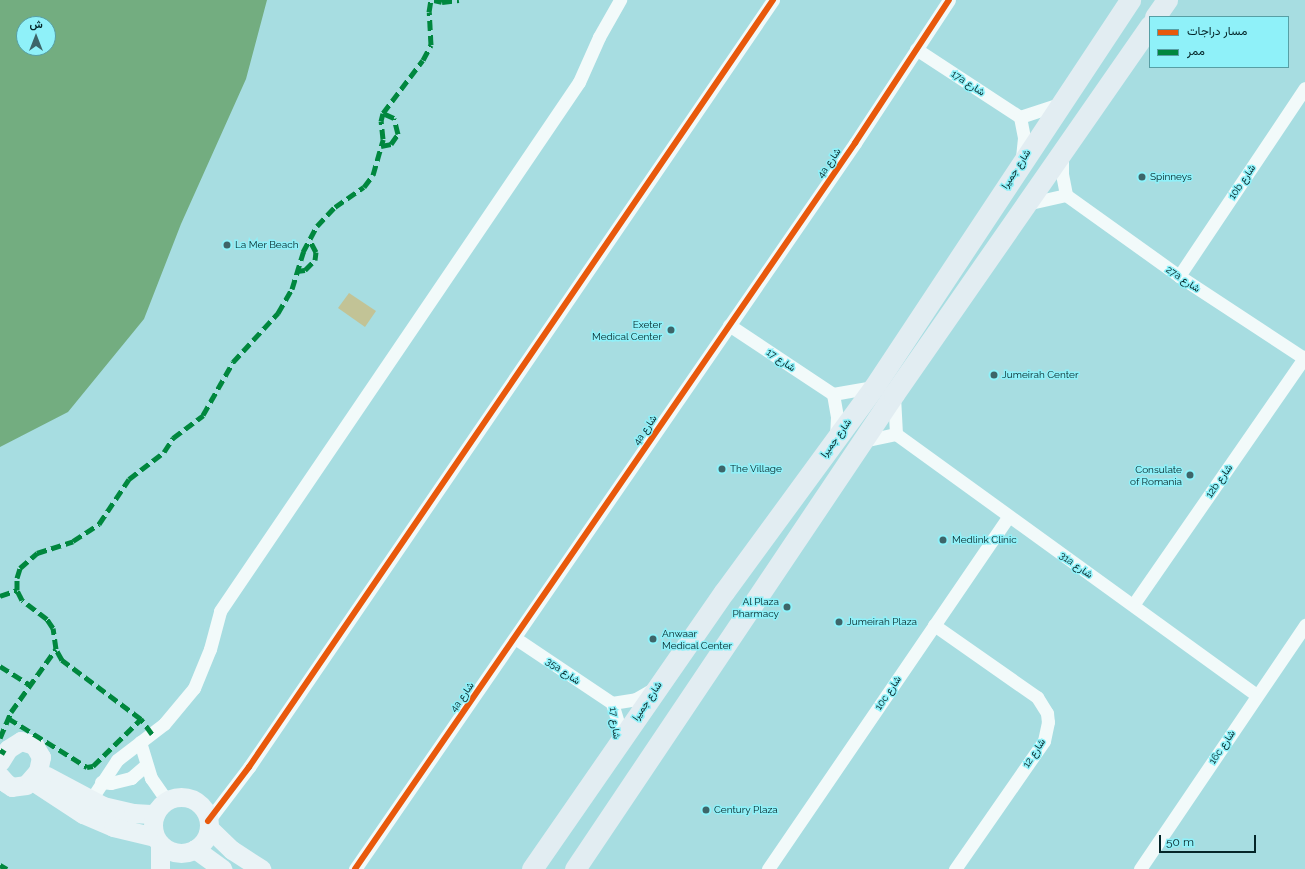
<!DOCTYPE html>
<html>
<head>
<meta charset="utf-8">
<style>
  body { margin:0 }
  #map { position:relative; width:1305px; height:869px; overflow:hidden; background:#a7dde1; font-family:Raleway,Vazirmatn,sans-serif }
  div>[style] { position:absolute }
  .green>* { inset:0; background:#c2c396 }
  .water>* { inset:0; background:#73ad80 }
  .street>* { height:13px; margin:-6.5px; padding:0 6.5px; transform-origin:6.5px; border-radius:6.5px; background:#f2fafa }
  .secondary>* { height:19px; margin:-9.5px; padding:0 9.5px; transform-origin:9.5px; border-radius:9.5px; background:#eaf3f6 }
  .secondary>.ring { margin:-9.5px; padding:0; box-sizing:content-box; background:none; border:19px solid #eaf3f6; border-radius:50% }
  .primary>* { height:21px; margin:-10.5px; padding:0 10.5px; transform-origin:10.5px; border-radius:10.5px; background:#e2edf2 }
  .quiet>* { height:5px; margin-top:-2.5px; transform-origin:0; background:repeating-linear-gradient(90deg,#00873e 0 10px,transparent 0 15px) }
  .cycleway>* { height:6px; margin:-3px; padding:0 3px; transform-origin:3px; border-radius:3px; background:#e8590c }
  .dots>* { width:11px; height:11px; translate:-50% -50%; box-sizing:border-box; border:2px solid #8ff1f9; border-radius:50% }
  span { translate:-50% -50%; white-space:nowrap; text-align:center; line-height:1.15; -webkit-text-stroke:3px #8ff1f9; paint-order:stroke }
  .street-label { font-size:10px; color:#042528 }
  .poi-label { font-size:10px; color:#042528 }
  .left { translate:0 -50%; text-align:left }
  .right { translate:-100% -50%; text-align:right }
  .legend { position:absolute; left:1149px; top:16px; width:140px; height:52px; box-sizing:border-box; background:#8ff1f9; border:1px solid #579fa5; margin:0; padding:5px 7px; list-style:none; font-size:12px; color:#042528 }
  .legend li { display:flex; align-items:center; gap:8px; height:20px }
  .legend b { width:20px; border:1px solid #579fa5 }
  .north { position:absolute; left:16px; top:16px; width:40px; height:40px; box-sizing:border-box; background:#8ff1f9; border:1px solid #579fa5; border-radius:50%; rotate:0deg; font-size:11px; font-weight:700; line-height:16px; text-align:center; color:#042528 }
  .north::after { content:''; display:block; margin:auto; width:14px; height:18px; background:#3d6569; clip-path:polygon(50% 0,100% 100%,50% 72%,0 100%) }
  .scale { position:absolute; left:1159px; top:835px; width:97px; height:18px; box-sizing:border-box; border:2px solid #042528; border-top:0; padding-left:5px; font-size:12px; line-height:14px; white-space:nowrap; color:#042528; -webkit-text-stroke:3px #8ff1f9; paint-order:stroke }
</style>
</head>
<body>
<div id="map">
  <div class="green">
    <i style="clip-path:polygon(349px 293px,376px 311px,365px 327px,338px 308px)"></i>
  </div>
  <div class="water">
    <i style="clip-path:polygon(evenodd,0 0,267px 0,246px 79px,181px 224px,144px 319px,68px 412px,0 447px,0 0,24px 24px,48px 24px,48px 48px,24px 48px,24px 24px)"></i>
  </div>
  <div class="street">
    <i style="left:916px;top:49px;width:124px;rotate:33.2deg"></i>
    <i style="left:1020px;top:117px;width:21px;rotate:79deg"></i>
    <i style="left:1024px;top:138px;width:20px;rotate:96deg"></i>
    <i style="left:1020px;top:117px;width:41px;rotate:-18.4deg"></i>
    <i style="left:1062px;top:154px;width:20px;rotate:90deg"></i>
    <i style="left:1062px;top:174px;width:21px;rotate:79deg"></i>
    <i style="left:1066px;top:195px;width:139px;rotate:35.6deg"></i>
    <i style="left:1179px;top:276px;width:149px;rotate:33.3deg"></i>
    <i style="left:1026px;top:204px;width:41px;rotate:-12.7deg"></i>
    <i style="left:1179px;top:276px;width:226px;rotate:-56.2deg"></i>
    <i style="left:729px;top:325px;width:125px;rotate:33.6deg"></i>
    <i style="left:833px;top:394px;width:41px;rotate:-9.9deg"></i>
    <i style="left:833px;top:394px;width:23px;rotate:80deg"></i>
    <i style="left:837px;top:417px;width:19px;rotate:93deg"></i>
    <i style="left:894px;top:396px;width:38px;rotate:87deg"></i>
    <i style="left:863px;top:441px;width:34px;rotate:-12deg"></i>
    <i style="left:896px;top:434px;width:445px;rotate:35.9deg"></i>
    <i style="left:1133px;top:605px;width:302px;rotate:-55.3deg"></i>
    <i style="left:934px;top:625px;width:126px;rotate:35deg"></i>
    <i style="left:1037px;top:697px;width:19px;rotate:58deg"></i>
    <i style="left:1047px;top:713px;width:9px;rotate:84deg"></i>
    <i style="left:1048px;top:722px;width:19px;rotate:102deg"></i>
    <i style="left:1044px;top:741px;width:156px;rotate:124.8deg"></i>
    <i style="left:515px;top:638px;width:117px;rotate:33.8deg"></i>
    <i style="left:612px;top:703px;width:24px;rotate:-9deg"></i>
    <i style="left:636px;top:699px;width:20px;rotate:-30deg"></i>
    <i style="left:612px;top:703px;width:21px;rotate:73deg"></i>
    <i style="left:618px;top:723px;width:21px;rotate:90deg"></i>
    <i style="left:140px;top:742px;width:38px;rotate:73deg"></i>
    <i style="left:151px;top:778px;width:28px;rotate:55deg"></i>
    <i style="left:101px;top:782px;width:10px;rotate:6deg"></i>
    <i style="left:111px;top:783px;width:21px;rotate:-14deg"></i>
    <i style="left:131px;top:778px;width:20px;rotate:-41deg"></i>
    <i style="left:90px;top:801px;width:49px;rotate:-56.6deg"></i>
    <i style="left:117px;top:760px;width:59px;rotate:-37.5deg"></i>
    <i style="left:164px;top:724px;width:47px;rotate:-50.2deg"></i>
    <i style="left:194px;top:688px;width:42px;rotate:-67.7deg"></i>
    <i style="left:210px;top:649px;width:39px;rotate:-75deg"></i>
    <i style="left:220px;top:611px;width:639px;rotate:-55.84deg"></i>
    <i style="left:579px;top:82px;width:49px;rotate:-66deg"></i>
    <i style="left:599px;top:37px;width:43px;rotate:-60.4deg"></i>
    <i style="left:208px;top:821px;width:68px;rotate:-52.8deg"></i>
    <i style="left:249px;top:767px;width:929px;rotate:-55.66deg"></i>
    <i style="left:355px;top:869px;width:882px;rotate:-55.44deg"></i>
    <i style="left:855px;top:143px;width:171px;rotate:-56.7deg"></i>
    <i style="left:768px;top:869px;width:426px;rotate:-55.7deg"></i>
    <i style="left:1140px;top:869px;width:295px;rotate:-55.9deg"></i>
  </div>
  <div class="secondary">
    <i style="left:0;top:762px;width:15px;rotate:-58deg"></i>
    <i style="left:8px;top:749px;width:15px;rotate:-32deg"></i>
    <i style="left:21px;top:741px;width:14px;rotate:17deg"></i>
    <i style="left:34px;top:745px;width:14px;rotate:60deg"></i>
    <i style="left:41px;top:757px;width:14px;rotate:102deg"></i>
    <i style="left:38px;top:771px;width:18px;rotate:131deg"></i>
    <i style="left:26px;top:785px;width:14px;rotate:172deg"></i>
    <i style="left:12px;top:787px;width:7px;rotate:-146deg"></i>
    <i style="left:6px;top:783px;width:9px;rotate:-131deg"></i>
    <i style="left:47px;top:776px;width:64px;rotate:28.2deg"></i>
    <i style="left:103px;top:806px;width:31px;rotate:13deg"></i>
    <i style="left:133px;top:813px;width:22px;rotate:3deg"></i>
    <i style="left:31px;top:780px;width:62px;rotate:33.2deg"></i>
    <i style="left:83px;top:814px;width:33px;rotate:23deg"></i>
    <i style="left:113px;top:827px;width:43px;rotate:13.4deg"></i>
    <i class="ring" style="left:153px;top:797px;width:37px;height:37px"></i>
    <i style="left:209px;top:828px;width:32px;rotate:44deg"></i>
    <i style="left:232px;top:850px;width:35px;rotate:33deg"></i>
    <i style="left:160px;top:844px;width:25px;rotate:90deg"></i>
    <i style="left:195px;top:849px;width:34px;rotate:36deg"></i>
  </div>
  <div class="primary">
    <i style="left:1155px;top:17px;width:21px;rotate:-55deg"></i>
    <i style="left:532px;top:869px;width:337px;rotate:-55.3deg"></i>
    <i style="left:724px;top:592px;width:254px;rotate:-53.8deg"></i>
    <i style="left:874px;top:387px;width:464px;rotate:-56.5deg"></i>
    <i style="left:575px;top:869px;width:572px;rotate:-56.12deg"></i>
    <i style="left:894px;top:394px;width:449px;rotate:-55.2deg"></i>
  </div>
  <div class="quiet">
    <i style="left:434px;top:0;width:8px;rotate:14deg"></i>
    <i style="left:442px;top:2px;width:17px;rotate:-7deg"></i>
    <i style="left:381px;top:146px;width:10px;rotate:-11deg"></i>
    <i style="left:391px;top:144px;width:12px;rotate:-55deg"></i>
    <i style="left:398px;top:134px;width:16px;rotate:-104deg"></i>
    <i style="left:394px;top:118px;width:12px;rotate:-156deg"></i>
    <i style="left:297px;top:271px;width:8px;rotate:-7deg"></i>
    <i style="left:305px;top:270px;width:14px;rotate:-45deg"></i>
    <i style="left:315px;top:260px;width:8px;rotate:-83deg"></i>
    <i style="left:316px;top:252px;width:15px;rotate:-118deg"></i>
    <i style="left:0;top:596px;width:18px;rotate:-19deg"></i>
    <i style="left:0;top:666px;width:34px;rotate:32deg"></i>
    <i style="left:8px;top:718px;width:93px;rotate:31.8deg"></i>
    <i style="left:87px;top:767px;width:6px;rotate:-9deg"></i>
    <i style="left:93px;top:766px;width:67px;rotate:-44.4deg"></i>
    <i style="left:152px;top:734px;width:19px;rotate:-126deg"></i>
    <i style="left:141px;top:719px;width:99px;rotate:-143.2deg"></i>
    <i style="left:62px;top:660px;width:13px;rotate:-119deg"></i>
    <i style="left:56px;top:649px;width:21px;rotate:-98deg"></i>
    <i style="left:53px;top:628px;width:11px;rotate:-124deg"></i>
    <i style="left:47px;top:619px;width:31px;rotate:-143deg"></i>
    <i style="left:22px;top:600px;width:11px;rotate:-117deg"></i>
    <i style="left:17px;top:590px;width:12px;rotate:-90deg"></i>
    <i style="left:17px;top:578px;width:10px;rotate:-73deg"></i>
    <i style="left:20px;top:568px;width:23px;rotate:-41deg"></i>
    <i style="left:37px;top:553px;width:38px;rotate:-18deg"></i>
    <i style="left:73px;top:541px;width:31px;rotate:-33deg"></i>
    <i style="left:99px;top:524px;width:54px;rotate:-56.3deg"></i>
    <i style="left:129px;top:479px;width:44px;rotate:-37.6deg"></i>
    <i style="left:164px;top:452px;width:17px;rotate:-57deg"></i>
    <i style="left:173px;top:438px;width:38px;rotate:-37deg"></i>
    <i style="left:203px;top:415px;width:61px;rotate:-60.5deg"></i>
    <i style="left:233px;top:362px;width:67px;rotate:-47.4deg"></i>
    <i style="left:278px;top:313px;width:28px;rotate:-60deg"></i>
    <i style="left:292px;top:289px;width:39px;rotate:-73deg"></i>
    <i style="left:303px;top:252px;width:30px;rotate:-62deg"></i>
    <i style="left:317px;top:226px;width:26px;rotate:-47deg"></i>
    <i style="left:335px;top:207px;width:35px;rotate:-35deg"></i>
    <i style="left:364px;top:187px;width:15px;rotate:-53deg"></i>
    <i style="left:373px;top:175px;width:37px;rotate:-74deg"></i>
    <i style="left:383px;top:139px;width:18px;rotate:-96deg"></i>
    <i style="left:381px;top:121px;width:8px;rotate:-76deg"></i>
    <i style="left:383px;top:113px;width:66px;rotate:-53deg"></i>
    <i style="left:423px;top:60px;width:17px;rotate:-62deg"></i>
    <i style="left:431px;top:45px;width:33px;rotate:-93deg"></i>
    <i style="left:429px;top:12px;width:12px;rotate:-81deg"></i>
    <i style="left:0;top:738px;width:28px;rotate:-67deg"></i>
    <i style="left:11px;top:712px;width:77px;rotate:-54.5deg"></i>
    <i style="left:0;top:750px;width:6px;rotate:31deg"></i>
    <i style="left:0;top:865px;width:8px;rotate:30deg"></i>
  </div>
  <div class="cycleway">
    <i style="left:208px;top:821px;width:68px;rotate:-52.8deg"></i>
    <i style="left:249px;top:767px;width:929px;rotate:-55.66deg"></i>
    <i style="left:355px;top:869px;width:882px;rotate:-55.44deg"></i>
    <i style="left:855px;top:143px;width:171px;rotate:-56.7deg"></i>
  </div>
  <div class="dots">
    <i style="left:1142px;top:177px;background:#3d6569"></i>
    <i style="left:227px;top:245px;background:#3d6569"></i>
    <i style="left:671px;top:330px;background:#3d6569"></i>
    <i style="left:994px;top:375px;background:#3d6569"></i>
    <i style="left:722px;top:469px;background:#3d6569"></i>
    <i style="left:1190px;top:475px;background:#3d6569"></i>
    <i style="left:943px;top:540px;background:#3d6569"></i>
    <i style="left:787px;top:607px;background:#3d6569"></i>
    <i style="left:839px;top:622px;background:#3d6569"></i>
    <i style="left:653px;top:639px;background:#3d6569"></i>
    <i style="left:706px;top:810px;background:#3d6569"></i>
  </div>
  <div class="street-label">
    <span style="left:968px;top:83px;rotate:33deg">17a شارع</span>
    <span style="left:829px;top:163px;rotate:-56deg">4a شارع</span>
    <span style="left:1016px;top:169px;rotate:-57deg">شارع جميرا</span>
    <span style="left:1242px;top:182px;rotate:-56deg">10b شارع</span>
    <span style="left:1183px;top:279px;rotate:34deg">27a شارع</span>
    <span style="left:781px;top:360px;rotate:34deg">شارع 17</span>
    <span style="left:645px;top:430px;rotate:-56deg">4a شارع</span>
    <span style="left:836px;top:438px;rotate:-54deg">شارع جميرا</span>
    <span style="left:1219px;top:481px;rotate:-55deg">12b شارع</span>
    <span style="left:1076px;top:565px;rotate:35deg">31a شارع</span>
    <span style="left:563px;top:671px;rotate:34deg">35a شارع</span>
    <span style="left:888px;top:693px;rotate:-56deg">10c شارع</span>
    <span style="left:462px;top:697px;rotate:-55deg">4a شارع</span>
    <span style="left:647px;top:701px;rotate:-56deg">شارع جميرا</span>
    <span style="left:615px;top:723px;rotate:83deg">شارع 17</span>
    <span style="left:1222px;top:747px;rotate:-56deg">16c شارع</span>
    <span style="left:1034px;top:753px;rotate:-57deg">شارع 12</span>
  </div>
  <div class="poi-label">
    <span class="left" style="left:1150px;top:177px">Spinneys</span>
    <span class="left" style="left:235px;top:245px">La Mer Beach</span>
    <span class="right" style="left:662px;top:330px">Exeter<br>Medical Center</span>
    <span class="left" style="left:1002px;top:375px">Jumeirah Center</span>
    <span class="left" style="left:730px;top:469px">The Village</span>
    <span class="right" style="left:1182px;top:475px">Consulate<br>of Romania</span>
    <span class="left" style="left:952px;top:540px">Medlink Clinic</span>
    <span class="right" style="left:779px;top:607px">Al Plaza<br>Pharmacy</span>
    <span class="left" style="left:847px;top:622px">Jumeirah Plaza</span>
    <span class="left" style="left:662px;top:639px">Anwaar<br>Medical Center</span>
    <span class="left" style="left:714px;top:810px">Century Plaza</span>
  </div>
  <ul class="legend">
  <li><b style="height:5px;background:#e8590c"></b>مسار دراجات</li>
  <li><b style="height:5px;background:#00873e"></b>ممر</li>
  </ul>
  <div class="north">ش</div>
  <div class="scale">50 m</div>
</div>
</body>
</html>
